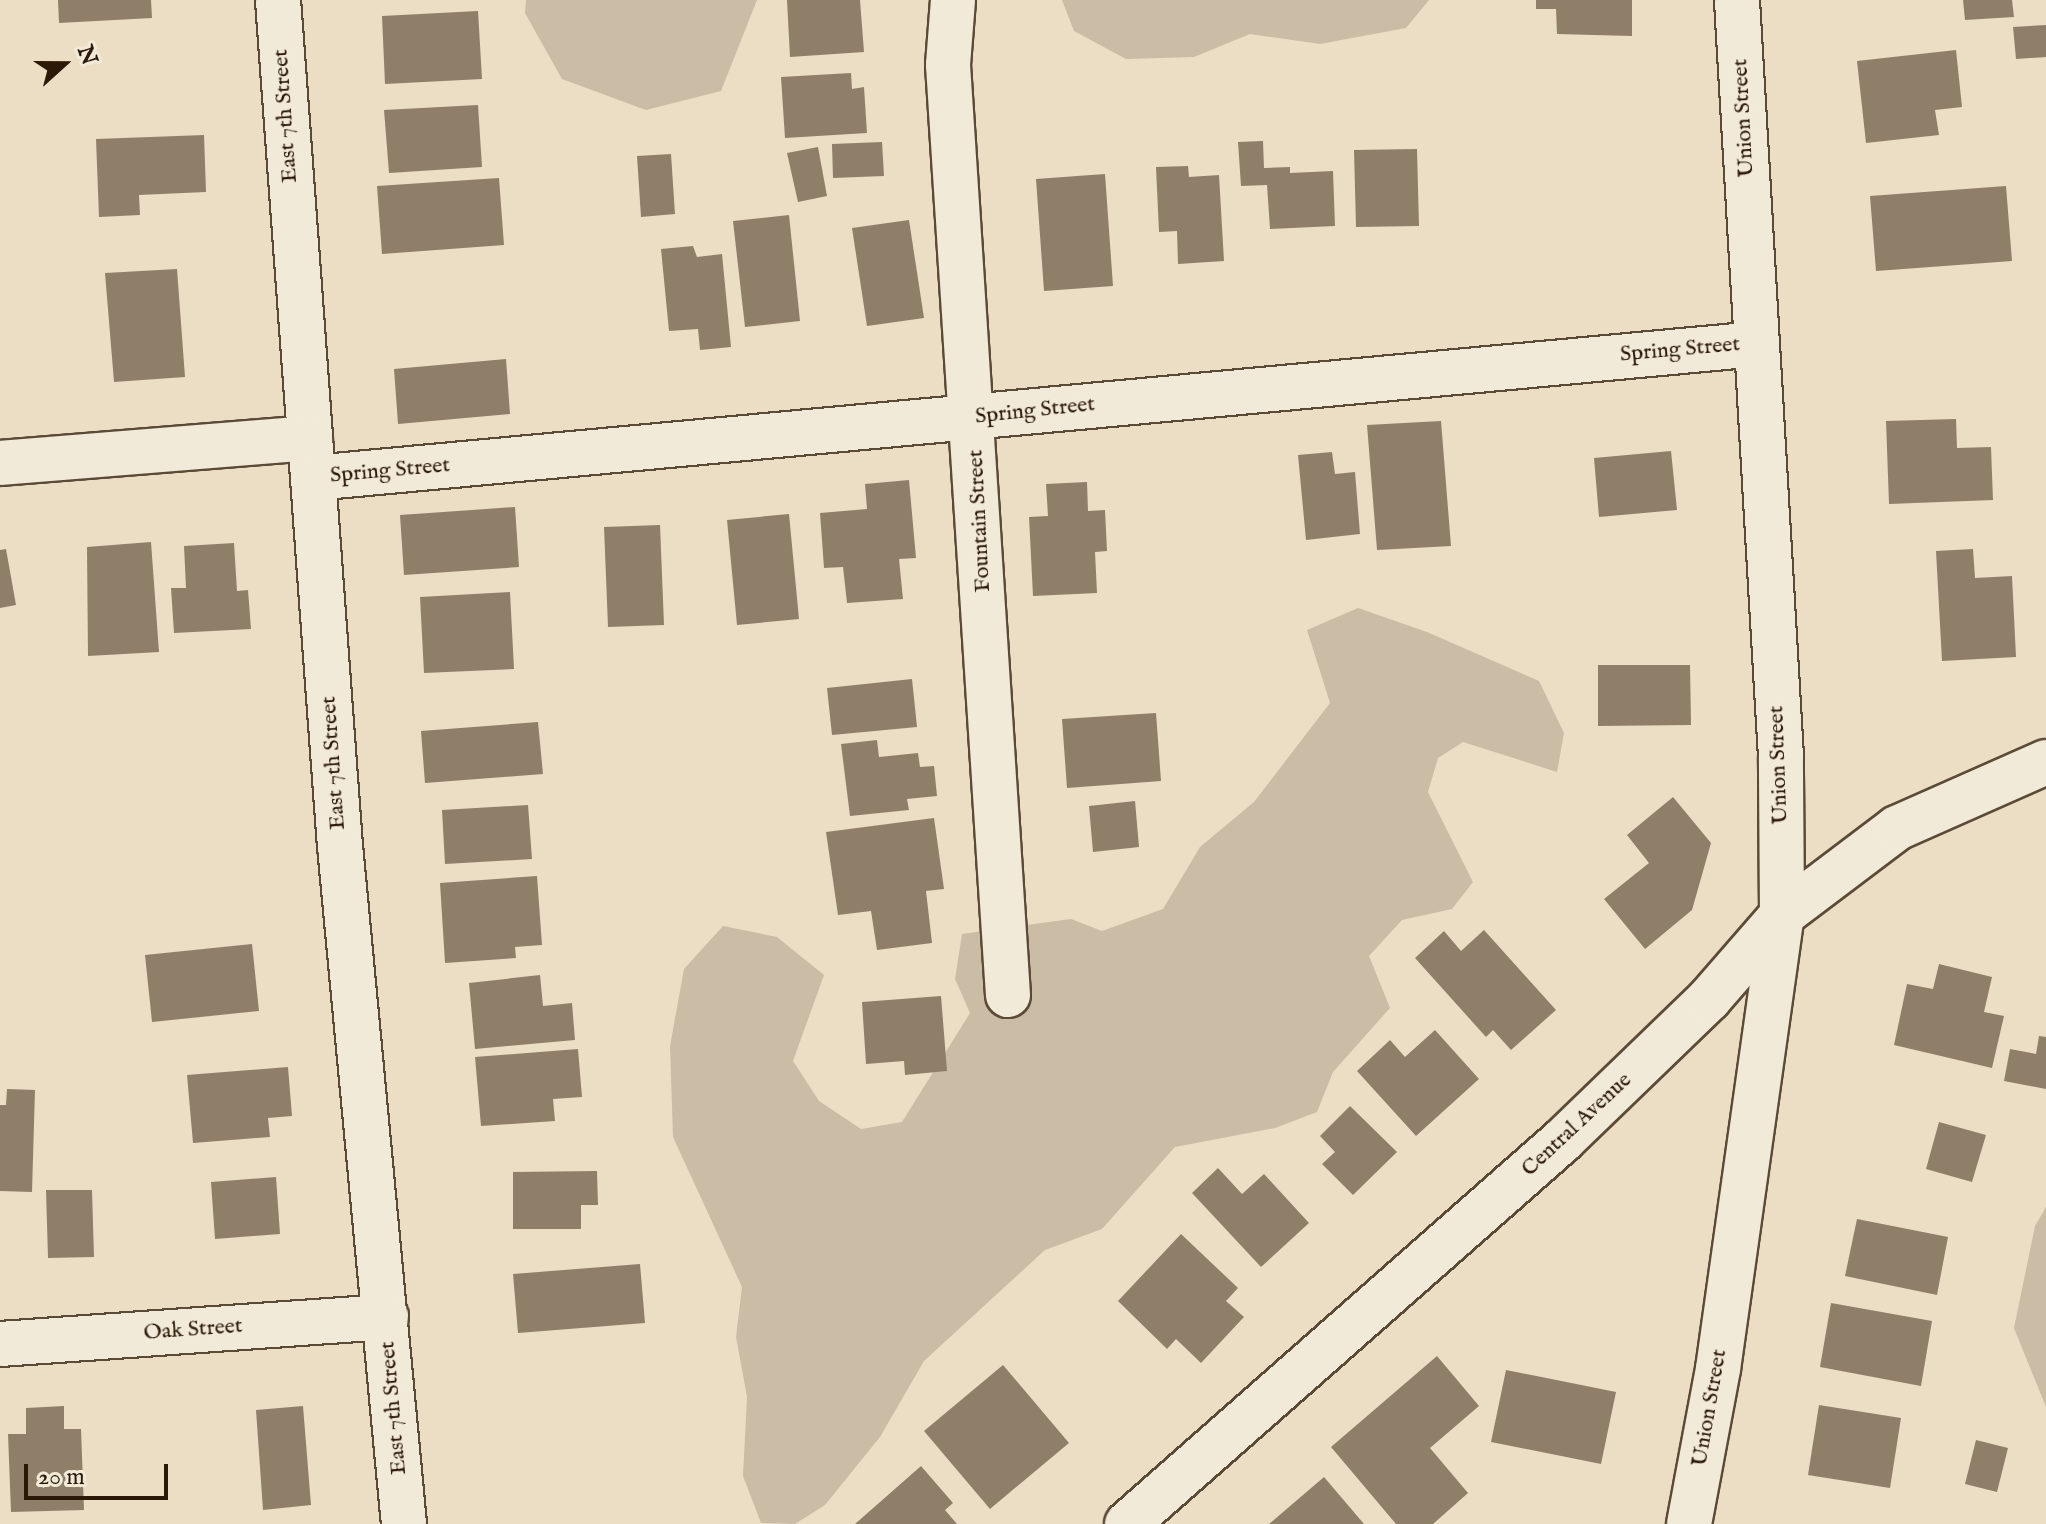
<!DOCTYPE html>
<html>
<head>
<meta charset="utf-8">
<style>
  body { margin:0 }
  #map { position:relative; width:2046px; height:1524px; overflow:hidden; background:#ebdec5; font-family:"IM FELL English",serif }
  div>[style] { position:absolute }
  .green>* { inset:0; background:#cabca5 }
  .building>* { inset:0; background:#8f7f69 }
  .roads { filter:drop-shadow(2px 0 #5b4a36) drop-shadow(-2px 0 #5b4a36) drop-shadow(0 2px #5b4a36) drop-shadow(0 -2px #5b4a36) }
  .minor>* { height:44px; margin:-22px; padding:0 22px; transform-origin:22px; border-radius:22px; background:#f2ead9 }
  .tertiary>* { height:44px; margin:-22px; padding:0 22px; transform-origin:22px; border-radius:22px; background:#f2ead9 }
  span { translate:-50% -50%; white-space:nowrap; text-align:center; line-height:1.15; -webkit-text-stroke:7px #f2ead9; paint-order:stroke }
  .street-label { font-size:22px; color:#2b1806 }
  .north { position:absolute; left:24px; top:24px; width:80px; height:80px; -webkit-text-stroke:6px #f2ead9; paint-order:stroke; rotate:69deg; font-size:22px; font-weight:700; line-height:32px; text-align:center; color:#2b1806 }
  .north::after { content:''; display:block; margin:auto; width:28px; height:36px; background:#2b1806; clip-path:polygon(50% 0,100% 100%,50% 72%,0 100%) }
  .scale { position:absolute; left:24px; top:1464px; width:144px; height:36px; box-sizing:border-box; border:4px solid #2b1806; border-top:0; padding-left:10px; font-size:24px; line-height:28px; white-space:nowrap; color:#2b1806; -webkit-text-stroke:6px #f2ead9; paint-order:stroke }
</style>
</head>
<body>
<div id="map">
  <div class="green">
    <i style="clip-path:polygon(526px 0,757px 0,721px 91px,646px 110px,562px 79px,525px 13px)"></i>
    <i style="clip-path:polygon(1062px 0,1429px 0,1406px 28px,1320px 44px,1250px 34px,1194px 57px,1126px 59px,1074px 31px)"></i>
    <i style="clip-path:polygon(1358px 608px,1427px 632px,1539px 681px,1564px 733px,1557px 772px,1463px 742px,1438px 758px,1428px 792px,1473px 882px,1452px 909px,1402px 920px,1369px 956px,1390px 1008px,1333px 1072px,1317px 1112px,1275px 1128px,1175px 1147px,1102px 1229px,1045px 1250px,924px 1361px,880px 1437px,825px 1505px,795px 1524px,761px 1523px,743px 1476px,747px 1397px,736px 1337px,742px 1287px,673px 1137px,670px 1046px,684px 969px,723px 926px,777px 937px,824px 975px,793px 1061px,819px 1101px,861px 1129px,902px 1122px,970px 1013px,955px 979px,962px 934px,1071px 919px,1102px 931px,1163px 909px,1200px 847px,1254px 802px,1330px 703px,1307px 630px)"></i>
    <i style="clip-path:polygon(2046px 1207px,2046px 1407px,2014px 1328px,2035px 1226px)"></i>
  </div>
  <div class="building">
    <i style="clip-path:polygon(58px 0,151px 0,152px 18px,59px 23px)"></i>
    <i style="clip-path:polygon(787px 0,860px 0,864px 52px,790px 57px)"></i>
    <i style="clip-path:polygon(1536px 0,1632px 0,1632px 36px,1557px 34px,1556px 9px,1536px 9px)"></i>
    <i style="clip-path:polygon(1963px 0,2012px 0,2014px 17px,1965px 20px)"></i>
    <i style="clip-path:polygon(478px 11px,482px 79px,385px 84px,382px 16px)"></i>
    <i style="clip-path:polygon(2046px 25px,2046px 57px,2016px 59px,2013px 27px)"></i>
    <i style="clip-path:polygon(1956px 50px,1962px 107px,1935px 110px,1939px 135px,1866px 143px,1857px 61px)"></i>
    <i style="clip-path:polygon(851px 73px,852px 89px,864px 87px,867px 133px,785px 138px,781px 77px)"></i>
    <i style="clip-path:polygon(478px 105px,482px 167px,389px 173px,384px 110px)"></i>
    <i style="clip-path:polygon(204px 135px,206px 192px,139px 195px,140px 215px,99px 217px,96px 139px)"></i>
    <i style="clip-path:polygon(1263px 141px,1264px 168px,1290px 167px,1290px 173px,1333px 171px,1335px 226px,1270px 229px,1267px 185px,1241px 186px,1238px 142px)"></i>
    <i style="clip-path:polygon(882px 142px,884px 176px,833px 178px,832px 144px)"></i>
    <i style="clip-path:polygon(818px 147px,827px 196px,798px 202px,787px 153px)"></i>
    <i style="clip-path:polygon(1417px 149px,1419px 226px,1356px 227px,1354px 150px)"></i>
    <i style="clip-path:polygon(671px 154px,675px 214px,641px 217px,637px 156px)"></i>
    <i style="clip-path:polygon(1188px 166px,1189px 177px,1219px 175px,1224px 261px,1178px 264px,1177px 231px,1159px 232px,1156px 167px)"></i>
    <i style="clip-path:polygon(1105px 174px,1113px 286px,1044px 291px,1036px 179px)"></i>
    <i style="clip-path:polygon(499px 178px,504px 245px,382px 254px,377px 186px)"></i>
    <i style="clip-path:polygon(2006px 186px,2012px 261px,1876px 271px,1870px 196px)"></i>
    <i style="clip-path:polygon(789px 215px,800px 321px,745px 327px,733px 221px)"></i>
    <i style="clip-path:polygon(909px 220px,924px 318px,867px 326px,852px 228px)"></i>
    <i style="clip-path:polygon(693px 246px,697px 257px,722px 254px,731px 347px,700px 350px,698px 329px,669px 331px,661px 249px)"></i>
    <i style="clip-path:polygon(177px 269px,185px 377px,114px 382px,105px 273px)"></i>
    <i style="clip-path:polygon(506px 359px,510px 414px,398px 424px,394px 369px)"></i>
    <i style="clip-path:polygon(1956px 419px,1957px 448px,1991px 447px,1993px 500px,1889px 504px,1886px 421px)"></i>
    <i style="clip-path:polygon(1441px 421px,1451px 546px,1377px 550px,1367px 425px)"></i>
    <i style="clip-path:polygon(1671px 451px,1677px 510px,1599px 517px,1594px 458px)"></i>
    <i style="clip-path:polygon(1332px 452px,1335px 474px,1355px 472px,1360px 534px,1306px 540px,1298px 455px)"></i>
    <i style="clip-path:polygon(909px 480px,916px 558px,899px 559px,903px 599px,847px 603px,843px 567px,824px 568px,820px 513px,867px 509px,865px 484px)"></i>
    <i style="clip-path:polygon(1087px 482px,1088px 511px,1105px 510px,1107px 551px,1095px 552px,1097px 593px,1033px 596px,1029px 517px,1048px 516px,1046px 484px)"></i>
    <i style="clip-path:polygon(515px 507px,519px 567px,404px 575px,400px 515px)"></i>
    <i style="clip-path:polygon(789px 514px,799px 619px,737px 625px,727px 520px)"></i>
    <i style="clip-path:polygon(660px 525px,664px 625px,608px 627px,604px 527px)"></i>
    <i style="clip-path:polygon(151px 542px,159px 652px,88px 656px,87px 547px)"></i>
    <i style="clip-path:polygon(234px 543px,237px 591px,248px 590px,251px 629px,174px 633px,171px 588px,186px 588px,184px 546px)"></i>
    <i style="clip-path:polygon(6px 549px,16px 605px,0 608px,0 550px)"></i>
    <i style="clip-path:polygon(1973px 549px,1975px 578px,2012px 576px,2016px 657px,1942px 661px,1936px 551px)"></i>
    <i style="clip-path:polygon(510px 592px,514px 669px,424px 673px,420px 597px)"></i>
    <i style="clip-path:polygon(1598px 665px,1690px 665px,1691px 725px,1598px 726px)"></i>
    <i style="clip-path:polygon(912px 679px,917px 727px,832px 735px,827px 688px)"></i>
    <i style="clip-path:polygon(1156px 713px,1161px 781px,1067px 788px,1062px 719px)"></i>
    <i style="clip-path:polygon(538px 722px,543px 774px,425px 783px,421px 731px)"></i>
    <i style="clip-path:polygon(877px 740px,879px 757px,918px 753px,920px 767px,934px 766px,937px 796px,907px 799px,909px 810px,850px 816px,841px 744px)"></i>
    <i style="clip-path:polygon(1673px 797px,1711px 843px,1692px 910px,1645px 949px,1604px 899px,1649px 863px,1627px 835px)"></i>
    <i style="clip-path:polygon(1135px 801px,1139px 847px,1093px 852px,1089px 806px)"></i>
    <i style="clip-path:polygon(528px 805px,532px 859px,445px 864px,442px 810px)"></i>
    <i style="clip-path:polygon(934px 818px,944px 889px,926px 891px,932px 943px,877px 950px,871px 911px,838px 915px,826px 832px)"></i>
    <i style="clip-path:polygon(537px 876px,542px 945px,515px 947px,516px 958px,445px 963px,440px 883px)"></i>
    <i style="clip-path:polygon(1484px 930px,1556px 1010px,1511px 1050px,1493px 1030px,1486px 1037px,1415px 958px,1444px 931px,1461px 951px)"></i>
    <i style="clip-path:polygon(252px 944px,259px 1011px,152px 1022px,145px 955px)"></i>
    <i style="clip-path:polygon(1939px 964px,1992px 977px,1984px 1012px,2004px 1016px,1992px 1068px,1894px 1045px,1907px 984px,1933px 989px)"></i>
    <i style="clip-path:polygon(540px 975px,543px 1006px,572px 1003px,575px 1040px,475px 1049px,469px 983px)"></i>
    <i style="clip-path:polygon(941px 996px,947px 1071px,905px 1075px,904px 1061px,866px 1064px,862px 1002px)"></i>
    <i style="clip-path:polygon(1435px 1030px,1479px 1079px,1416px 1136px,1357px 1071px,1390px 1040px,1405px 1057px)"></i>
    <i style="clip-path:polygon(2039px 1036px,2046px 1037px,2046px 1089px,2004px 1081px,2010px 1049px,2036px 1054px)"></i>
    <i style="clip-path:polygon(578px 1049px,582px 1097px,553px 1099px,555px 1121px,481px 1126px,475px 1057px)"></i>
    <i style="clip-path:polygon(288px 1067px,292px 1116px,268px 1118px,270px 1137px,193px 1143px,187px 1075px)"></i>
    <i style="clip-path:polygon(7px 1089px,35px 1090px,32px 1192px,0 1191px,0 1105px,6px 1105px)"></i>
    <i style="clip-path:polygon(1350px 1106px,1397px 1152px,1353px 1195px,1322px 1164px,1335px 1152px,1320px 1136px)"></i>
    <i style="clip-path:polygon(1939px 1122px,1986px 1135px,1972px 1182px,1926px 1169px)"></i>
    <i style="clip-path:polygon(1218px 1168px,1242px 1194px,1264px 1174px,1309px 1223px,1261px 1267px,1192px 1193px)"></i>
    <i style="clip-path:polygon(597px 1171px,598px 1205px,581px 1205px,581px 1229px,513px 1229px,513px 1172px)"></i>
    <i style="clip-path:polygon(276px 1177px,280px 1234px,215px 1239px,211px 1182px)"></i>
    <i style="clip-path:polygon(46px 1190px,92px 1190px,94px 1257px,48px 1258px)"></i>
    <i style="clip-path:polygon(1857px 1219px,1948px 1237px,1937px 1295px,1845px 1276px)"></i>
    <i style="clip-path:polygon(1181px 1234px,1238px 1288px,1226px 1301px,1244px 1317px,1201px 1363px,1176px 1339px,1167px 1349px,1118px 1301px)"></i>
    <i style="clip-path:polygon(640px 1264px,645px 1323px,518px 1333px,513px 1274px)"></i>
    <i style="clip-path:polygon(1831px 1303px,1932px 1321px,1921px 1386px,1820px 1367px)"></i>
    <i style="clip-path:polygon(1437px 1356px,1479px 1406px,1430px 1448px,1468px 1493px,1433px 1524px,1396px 1524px,1331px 1447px)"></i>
    <i style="clip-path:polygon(1003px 1365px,1069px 1443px,990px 1509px,924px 1431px)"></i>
    <i style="clip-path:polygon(1506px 1370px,1616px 1392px,1601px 1464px,1491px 1442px)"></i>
    <i style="clip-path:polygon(1819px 1405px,1901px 1418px,1890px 1488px,1808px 1475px)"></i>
    <i style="clip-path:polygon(64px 1406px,64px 1429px,81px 1429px,84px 1510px,11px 1512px,8px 1434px,26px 1434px,26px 1408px)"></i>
    <i style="clip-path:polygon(303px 1406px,311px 1505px,263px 1510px,256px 1410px)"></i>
    <i style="clip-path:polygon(1976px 1440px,2008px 1448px,1997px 1492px,1965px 1484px)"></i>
    <i style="clip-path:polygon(921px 1466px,953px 1503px,945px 1510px,957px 1524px,855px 1524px)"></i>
    <i style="clip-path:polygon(1324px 1477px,1364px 1524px,1269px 1524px)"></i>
  </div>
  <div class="roads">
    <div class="minor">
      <i style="left:278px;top:0;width:848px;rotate:85.81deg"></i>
      <i style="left:340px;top:846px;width:681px;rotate:84.61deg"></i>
      <i style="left:953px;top:0;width:65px;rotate:94.4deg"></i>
      <i style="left:948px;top:65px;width:932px;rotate:86.31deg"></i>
      <i style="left:0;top:463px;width:311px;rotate:-4.6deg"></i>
      <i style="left:313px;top:478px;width:1450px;rotate:-5.3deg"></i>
      <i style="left:0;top:1344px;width:387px;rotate:-4deg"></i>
    </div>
    <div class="tertiary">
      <i style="left:1127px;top:1524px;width:581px;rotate:-41.37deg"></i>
      <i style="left:1563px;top:1140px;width:203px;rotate:-44deg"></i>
      <i style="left:1709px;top:999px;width:111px;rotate:-49deg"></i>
      <i style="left:1782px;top:915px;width:144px;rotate:-37.1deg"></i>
      <i style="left:1897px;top:828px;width:163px;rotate:-23.9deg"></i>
      <i style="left:1689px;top:1524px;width:158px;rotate:-79.4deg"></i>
      <i style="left:1718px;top:1369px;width:458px;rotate:-82deg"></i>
      <i style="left:1782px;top:915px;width:158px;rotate:-90.4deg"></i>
      <i style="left:1781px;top:757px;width:758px;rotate:-93.33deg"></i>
    </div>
  </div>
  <div class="street-label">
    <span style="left:286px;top:116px;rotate:-94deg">East 7th Street</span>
    <span style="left:1744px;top:118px;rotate:-93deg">Union Street</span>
    <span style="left:1680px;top:350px;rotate:-5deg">Spring Street</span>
    <span style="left:1035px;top:411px;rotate:-6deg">Spring Street</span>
    <span style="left:390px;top:471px;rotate:-5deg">Spring Street</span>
    <span style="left:980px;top:521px;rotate:-93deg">Fountain Street</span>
    <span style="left:334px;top:763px;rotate:-94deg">East 7th Street</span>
    <span style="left:1779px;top:765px;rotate:-92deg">Union Street</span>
    <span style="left:1577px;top:1125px;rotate:-43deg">Central Avenue</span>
    <span style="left:193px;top:1330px;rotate:-4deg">Oak Street</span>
    <span style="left:394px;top:1408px;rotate:-95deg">East 7th Street</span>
    <span style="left:1710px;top:1408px;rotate:-80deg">Union Street</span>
  </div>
  <div class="north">N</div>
  <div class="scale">20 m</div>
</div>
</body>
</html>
